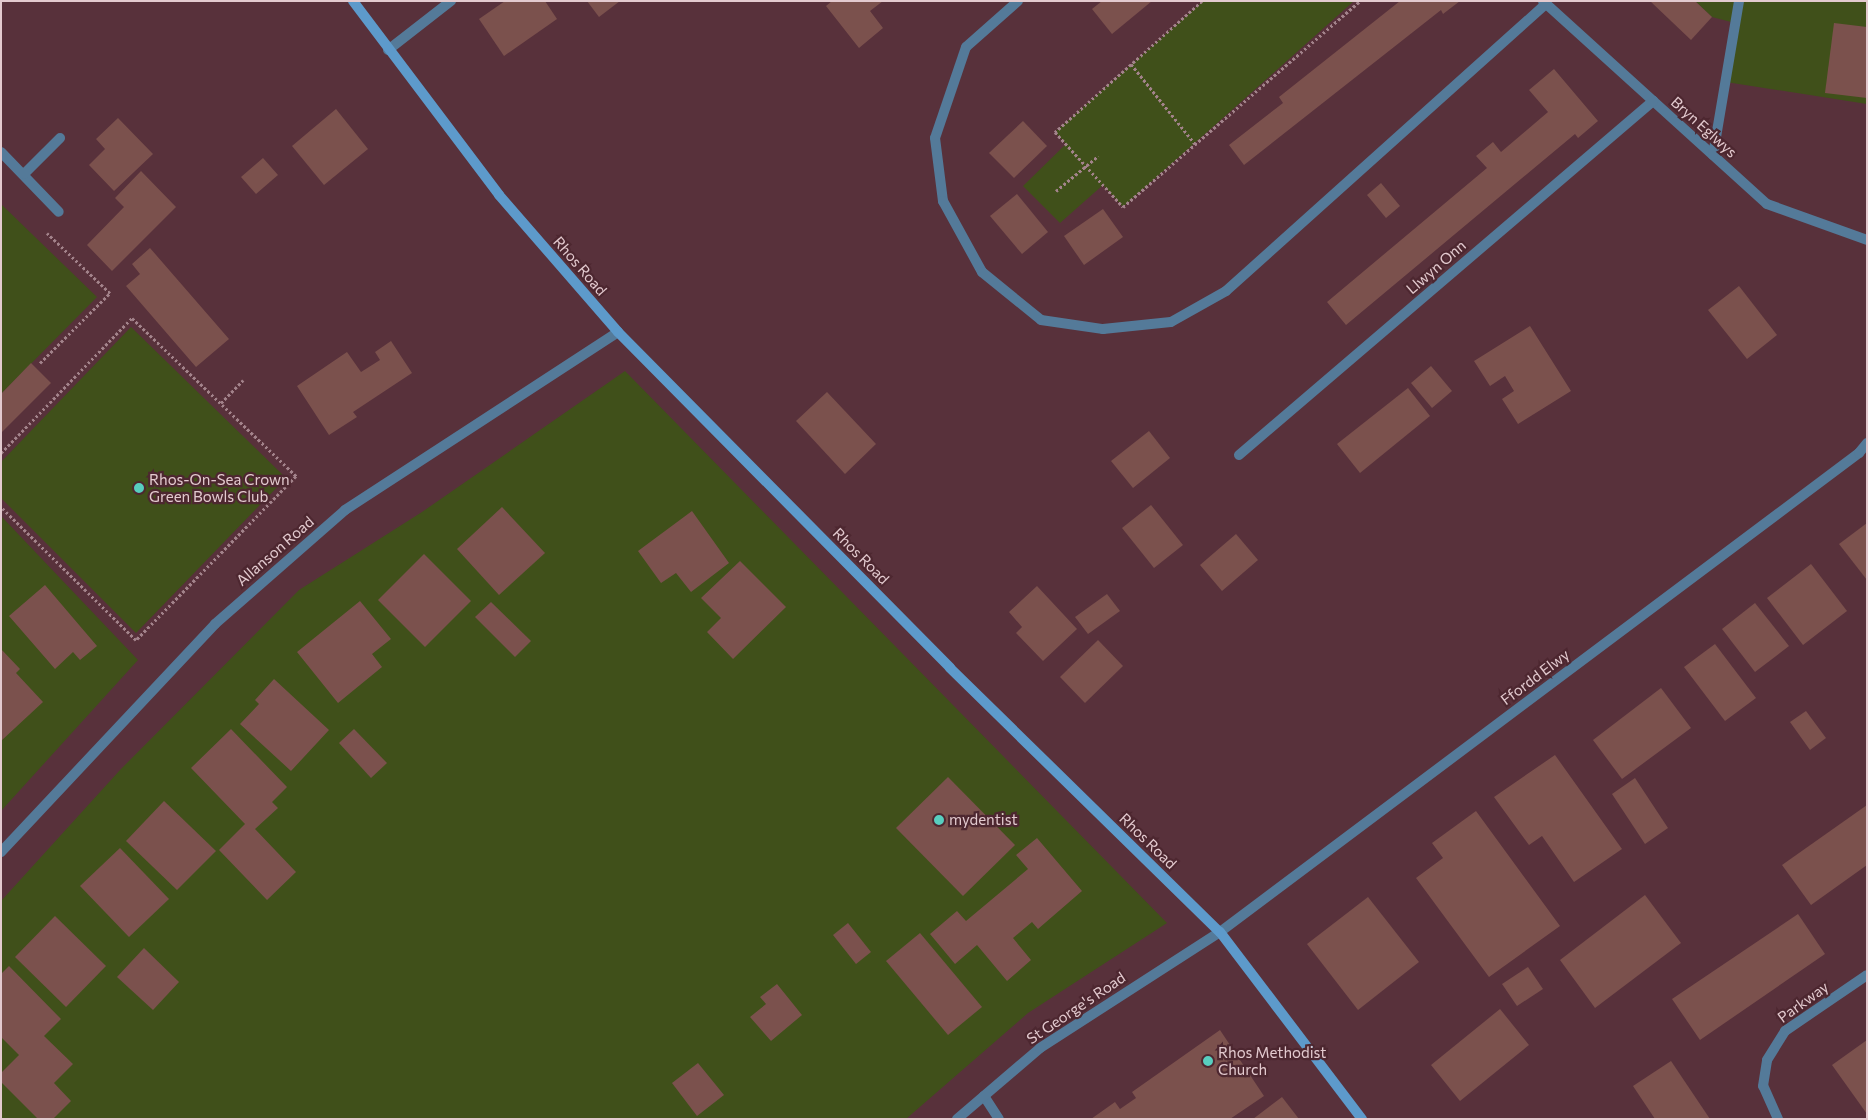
<!DOCTYPE html>
<html>
<head>
<meta charset="utf-8">
<style>
  body { margin:0 }
  #map { position:relative; width:1868px; height:1120px; overflow:hidden; background:#58313b; font-family:Commissioner,sans-serif }
  div>[style] { position:absolute }
  .green>* { inset:0; background:#40501a }
  .building>* { inset:0; background:#7b514d }
  .path>* { height:3px; margin-top:-1.5px; transform-origin:0; background:repeating-linear-gradient(90deg,#a3838b 0 2.5px,transparent 0 5px) }
  .lane>* { height:10px; margin:-5px; padding:0 5px; transform-origin:5px; border-radius:5px; background:#547a99 }
  .street>* { height:10px; margin:-5px; padding:0 5px; transform-origin:5px; border-radius:5px; background:#547a99 }
  .secondary>* { height:10px; margin:-5px; padding:0 5px; transform-origin:5px; border-radius:5px; background:#5d9acb }
  .dots>* { width:14px; height:14px; translate:-50% -50%; box-sizing:border-box; border:2px solid #4d2730; border-radius:50% }
  span { translate:-50% -50%; white-space:nowrap; text-align:center; line-height:1.15; -webkit-text-stroke:4.5px #4d2730; paint-order:stroke }
  .street-label { font-size:15px; color:#e3cacf }
  .poi-label { font-size:15px; color:#e3cacf }
  .left { translate:0 -50%; text-align:left }
  .frame { position:absolute; inset:0; border:2px solid #e3cacf; pointer-events:none }
</style>
</head>
<body>
<div id="map">
  <div class="green">
    <i style="clip-path:polygon(1203px 1px,1354px 1px,1123px 207px,1103px 185px,1060px 223px,1023px 186px,1066px 144px,1055px 132px)"></i>
    <i style="clip-path:polygon(1695px 1px,1867px 1px,1867px 104px,1726px 82px,1735px 23px,1712px 17px)"></i>
    <i style="clip-path:polygon(1px 204px,97px 297px,1px 394px)"></i>
    <i style="clip-path:polygon(131px 327px,286px 478px,136px 633px,1px 498px,1px 462px)"></i>
    <i style="clip-path:polygon(625px 371px,1167px 923px,1028px 1013px,906px 1119px,1px 1119px,1px 901px,120px 770px,299px 590px,422px 512px)"></i>
    <i style="clip-path:polygon(1px 516px,138px 660px,1px 811px)"></i>
  </div>
  <div class="building">
    <i style="clip-path:polygon(505px 1px,545px 1px,557px 19px,504px 56px,479px 19px)"></i>
    <i style="clip-path:polygon(587px 1px,620px 1px,599px 17px)"></i>
    <i style="clip-path:polygon(832px 1px,883px 1px,870px 11px,883px 28px,859px 48px,826px 6px)"></i>
    <i style="clip-path:polygon(1102px 1px,1152px 1px,1112px 34px,1092px 9px)"></i>
    <i style="clip-path:polygon(1400px 1px,1460px 1px,1443px 14px,1441px 10px,1244px 165px,1229px 145px,1283px 103px,1279px 97px)"></i>
    <i style="clip-path:polygon(1650px 1px,1695px 1px,1712px 17px,1691px 40px)"></i>
    <i style="clip-path:polygon(1834px 23px,1867px 27px,1867px 98px,1825px 93px)"></i>
    <i style="clip-path:polygon(1554px 69px,1598px 121px,1578px 138px,1575px 134px,1346px 325px,1327px 302px,1487px 168px,1476px 156px,1493px 142px,1501px 152px,1548px 112px,1529px 90px)"></i>
    <i style="clip-path:polygon(336px 109px,368px 149px,324px 185px,292px 146px)"></i>
    <i style="clip-path:polygon(118px 118px,153px 154px,114px 191px,89px 165px,105px 149px,96px 139px)"></i>
    <i style="clip-path:polygon(1023px 121px,1047px 146px,1014px 178px,989px 153px)"></i>
    <i style="clip-path:polygon(263px 158px,278px 175px,256px 194px,241px 177px)"></i>
    <i style="clip-path:polygon(141px 171px,176px 207px,112px 271px,87px 245px,124px 207px,115px 198px)"></i>
    <i style="clip-path:polygon(1381px 183px,1400px 206px,1386px 218px,1367px 195px)"></i>
    <i style="clip-path:polygon(1017px 194px,1048px 232px,1022px 254px,990px 216px)"></i>
    <i style="clip-path:polygon(1103px 209px,1123px 237px,1084px 265px,1064px 236px)"></i>
    <i style="clip-path:polygon(150px 248px,229px 339px,196px 367px,126px 286px,140px 274px,132px 264px)"></i>
    <i style="clip-path:polygon(1739px 286px,1777px 335px,1747px 359px,1708px 310px)"></i>
    <i style="clip-path:polygon(1530px 326px,1571px 391px,1518px 424px,1502px 399px,1514px 391px,1505px 376px,1490px 386px,1474px 361px)"></i>
    <i style="clip-path:polygon(391px 341px,412px 373px,353px 412px,357px 417px,329px 435px,297px 386px,347px 352px,361px 372px,380px 360px,375px 352px)"></i>
    <i style="clip-path:polygon(31px 363px,51px 383px,1px 433px,1px 394px)"></i>
    <i style="clip-path:polygon(1431px 366px,1452px 391px,1432px 408px,1411px 383px)"></i>
    <i style="clip-path:polygon(1408px 388px,1430px 416px,1360px 473px,1337px 444px)"></i>
    <i style="clip-path:polygon(827px 392px,876px 444px,845px 474px,796px 421px)"></i>
    <i style="clip-path:polygon(1149px 431px,1170px 458px,1133px 488px,1111px 461px)"></i>
    <i style="clip-path:polygon(1151px 505px,1183px 545px,1154px 568px,1122px 528px)"></i>
    <i style="clip-path:polygon(502px 507px,545px 553px,499px 595px,457px 549px)"></i>
    <i style="clip-path:polygon(692px 511px,729px 563px,691px 592px,676px 573px,661px 583px,638px 551px)"></i>
    <i style="clip-path:polygon(1867px 523px,1867px 580px,1839px 544px)"></i>
    <i style="clip-path:polygon(1236px 534px,1258px 560px,1222px 591px,1200px 565px)"></i>
    <i style="clip-path:polygon(424px 554px,471px 601px,425px 647px,378px 600px)"></i>
    <i style="clip-path:polygon(740px 561px,786px 607px,733px 659px,707px 632px,721px 618px,701px 598px)"></i>
    <i style="clip-path:polygon(1811px 564px,1847px 611px,1803px 645px,1767px 598px)"></i>
    <i style="clip-path:polygon(45px 585px,97px 646px,80px 660px,73px 652px,55px 669px,9px 616px)"></i>
    <i style="clip-path:polygon(1037px 586px,1077px 629px,1043px 661px,1016px 633px,1022px 627px,1009px 612px)"></i>
    <i style="clip-path:polygon(1107px 594px,1120px 611px,1088px 634px,1075px 617px)"></i>
    <i style="clip-path:polygon(360px 601px,391px 639px,372px 654px,382px 667px,338px 703px,297px 652px)"></i>
    <i style="clip-path:polygon(491px 602px,531px 641px,515px 657px,475px 617px)"></i>
    <i style="clip-path:polygon(1755px 603px,1789px 646px,1755px 672px,1722px 629px)"></i>
    <i style="clip-path:polygon(1098px 640px,1123px 666px,1085px 703px,1060px 677px)"></i>
    <i style="clip-path:polygon(1715px 644px,1756px 698px,1725px 721px,1684px 667px)"></i>
    <i style="clip-path:polygon(1px 649px,20px 669px,16px 673px,43px 702px,1px 741px)"></i>
    <i style="clip-path:polygon(274px 679px,329px 730px,291px 771px,240px 724px,259px 704px,255px 700px)"></i>
    <i style="clip-path:polygon(1661px 688px,1691px 728px,1622px 779px,1593px 740px)"></i>
    <i style="clip-path:polygon(1806px 711px,1826px 738px,1810px 750px,1790px 722px)"></i>
    <i style="clip-path:polygon(231px 729px,287px 787px,272px 802px,278px 808px,255px 829px,296px 872px,267px 900px,219px 850px,245px 824px,191px 768px)"></i>
    <i style="clip-path:polygon(354px 729px,387px 763px,371px 778px,339px 743px)"></i>
    <i style="clip-path:polygon(1555px 755px,1622px 849px,1574px 882px,1542px 836px,1529px 845px,1494px 797px)"></i>
    <i style="clip-path:polygon(948px 777px,1015px 845px,963px 896px,896px 828px)"></i>
    <i style="clip-path:polygon(1635px 778px,1668px 828px,1645px 844px,1612px 794px)"></i>
    <i style="clip-path:polygon(164px 801px,216px 851px,177px 890px,126px 841px)"></i>
    <i style="clip-path:polygon(1867px 805px,1867px 865px,1811px 905px,1782px 865px)"></i>
    <i style="clip-path:polygon(1476px 811px,1560px 926px,1489px 977px,1416px 878px,1443px 858px,1432px 843px)"></i>
    <i style="clip-path:polygon(1037px 838px,1082px 891px,1038px 929px,1032px 922px,1013px 938px,1031px 960px,1007px 981px,977px 945px,955px 964px,930px 934px,957px 911px,966px 921px,1028px 869px,1016px 855px)"></i>
    <i style="clip-path:polygon(120px 848px,169px 899px,129px 937px,80px 886px)"></i>
    <i style="clip-path:polygon(1645px 895px,1681px 943px,1595px 1008px,1560px 960px)"></i>
    <i style="clip-path:polygon(1368px 897px,1419px 962px,1358px 1010px,1307px 944px)"></i>
    <i style="clip-path:polygon(1798px 914px,1825px 954px,1700px 1040px,1672px 999px)"></i>
    <i style="clip-path:polygon(55px 916px,106px 966px,66px 1007px,15px 957px)"></i>
    <i style="clip-path:polygon(848px 923px,871px 952px,856px 964px,833px 935px)"></i>
    <i style="clip-path:polygon(920px 933px,982px 1007px,948px 1035px,886px 961px)"></i>
    <i style="clip-path:polygon(144px 948px,179px 982px,153px 1010px,117px 977px)"></i>
    <i style="clip-path:polygon(9px 966px,61px 1019px,44px 1036px,73px 1064px,54px 1083px,71px 1101px,53px 1119px,38px 1119px,1px 1082px,1px 1073px,19px 1055px,1px 1037px,1px 974px)"></i>
    <i style="clip-path:polygon(1528px 967px,1543px 989px,1517px 1006px,1502px 984px)"></i>
    <i style="clip-path:polygon(777px 984px,802px 1015px,771px 1041px,750px 1017px,766px 1004px,760px 997px)"></i>
    <i style="clip-path:polygon(1500px 1009px,1529px 1045px,1460px 1101px,1431px 1065px)"></i>
    <i style="clip-path:polygon(1220px 1030px,1264px 1096px,1230px 1119px,1091px 1119px,1115px 1102px,1120px 1109px,1136px 1098px,1132px 1092px)"></i>
    <i style="clip-path:polygon(1867px 1040px,1867px 1114px,1832px 1065px)"></i>
    <i style="clip-path:polygon(1671px 1061px,1710px 1119px,1655px 1119px,1633px 1086px)"></i>
    <i style="clip-path:polygon(698px 1063px,724px 1095px,697px 1116px,672px 1083px)"></i>
    <i style="clip-path:polygon(1282px 1097px,1299px 1119px,1253px 1119px)"></i>
  </div>
  <div class="path">
    <i style="left:1202px;top:1px;width:197px;rotate:138.3deg"></i>
    <i style="left:1055px;top:132px;width:101px;rotate:47.8deg"></i>
    <i style="left:1123px;top:207px;width:314px;rotate:-41deg"></i>
    <i style="left:1131px;top:64px;width:102px;rotate:51.3deg"></i>
    <i style="left:1056px;top:191px;width:55px;rotate:-39.8deg"></i>
    <i style="left:40px;top:363px;width:99px;rotate:-45deg"></i>
    <i style="left:110px;top:293px;width:87px;rotate:-136.4deg"></i>
    <i style="left:221px;top:403px;width:32px;rotate:-46deg"></i>
    <i style="left:1px;top:453px;width:188px;rotate:-45.9deg"></i>
    <i style="left:132px;top:318px;width:228px;rotate:43.9deg"></i>
    <i style="left:296px;top:476px;width:229px;rotate:134.3deg"></i>
    <i style="left:136px;top:640px;width:190px;rotate:-135.4deg"></i>
  </div>
  <div class="lane">
    <i style="left:1018px;top:1px;width:69px;rotate:138.5deg"></i>
    <i style="left:966px;top:47px;width:96px;rotate:108.8deg"></i>
    <i style="left:935px;top:138px;width:64px;rotate:82.8deg"></i>
    <i style="left:943px;top:201px;width:81px;rotate:61.2deg"></i>
    <i style="left:982px;top:272px;width:76px;rotate:39.1deg"></i>
    <i style="left:1041px;top:320px;width:63px;rotate:8.3deg"></i>
    <i style="left:1103px;top:329px;width:68px;rotate:-5.9deg"></i>
    <i style="left:1171px;top:322px;width:63px;rotate:-29.4deg"></i>
    <i style="left:1226px;top:291px;width:430px;rotate:-41.9deg"></i>
    <i style="left:984px;top:1096px;width:27px;rotate:57deg"></i>
  </div>
  <div class="street">
    <i style="left:1543px;top:1px;width:302px;rotate:42.2deg"></i>
    <i style="left:1767px;top:204px;width:106px;rotate:19.8deg"></i>
    <i style="left:388px;top:50px;width:80px;rotate:-37.9deg"></i>
    <i style="left:1px;top:152px;width:83px;rotate:46deg"></i>
    <i style="left:1713px;top:155px;width:156px;rotate:-80.4deg"></i>
    <i style="left:24px;top:174px;width:51px;rotate:-45deg"></i>
    <i style="left:1239px;top:455px;width:545px;rotate:-40.53deg"></i>
    <i style="left:1px;top:852px;width:313px;rotate:-46.8deg"></i>
    <i style="left:215px;top:624px;width:173px;rotate:-41.2deg"></i>
    <i style="left:345px;top:510px;width:326px;rotate:-33.1deg"></i>
    <i style="left:957px;top:1119px;width:109px;rotate:-40.5deg"></i>
    <i style="left:1040px;top:1048px;width:214px;rotate:-32.8deg"></i>
    <i style="left:1220px;top:932px;width:799px;rotate:-36.86deg"></i>
    <i style="left:1859px;top:453px;width:13px;rotate:-51deg"></i>
    <i style="left:1778px;top:1119px;width:36px;rotate:-114deg"></i>
    <i style="left:1763px;top:1086px;width:26px;rotate:-81deg"></i>
    <i style="left:1767px;top:1060px;width:34px;rotate:-58deg"></i>
    <i style="left:1785px;top:1031px;width:99px;rotate:-34.3deg"></i>
  </div>
  <div class="secondary">
    <i style="left:353px;top:1px;width:243px;rotate:53deg"></i>
    <i style="left:499px;top:195px;width:181px;rotate:49deg"></i>
    <i style="left:618px;top:332px;width:472px;rotate:45.3deg"></i>
    <i style="left:950px;top:668px;width:378px;rotate:44.4deg"></i>
    <i style="left:1220px;top:932px;width:235px;rotate:52.8deg"></i>
  </div>
  <div class="dots">
    <i style="left:139px;top:488px;background:#58cebf"></i>
    <i style="left:939px;top:820px;background:#58cebf"></i>
    <i style="left:1208px;top:1061px;background:#58cebf"></i>
  </div>
  <div class="street-label">
    <span style="left:1704px;top:127px;rotate:42deg">Bryn Eglwys</span>
    <span style="left:580px;top:266px;rotate:49deg">Rhos Road</span>
    <span style="left:1436px;top:267px;rotate:-41deg">Llwyn Onn</span>
    <span style="left:275px;top:551px;rotate:-41deg">Allanson Road</span>
    <span style="left:861px;top:556px;rotate:45deg">Rhos Road</span>
    <span style="left:1535px;top:677px;rotate:-37deg">Ffordd Elwy</span>
    <span style="left:1148px;top:841px;rotate:44deg">Rhos Road</span>
    <span style="left:1803px;top:1002px;rotate:-36deg">Parkway</span>
    <span style="left:1076px;top:1008px;rotate:-34deg">St George's Road</span>
  </div>
  <div class="poi-label">
    <span class="left" style="left:149px;top:488px">Rhos-On-Sea Crown<br>Green Bowls Club</span>
    <span class="left" style="left:949px;top:820px">mydentist</span>
    <span class="left" style="left:1218px;top:1061px">Rhos Methodist<br>Church</span>
  </div>
  <div class="frame"></div>
</div>
</body>
</html>
